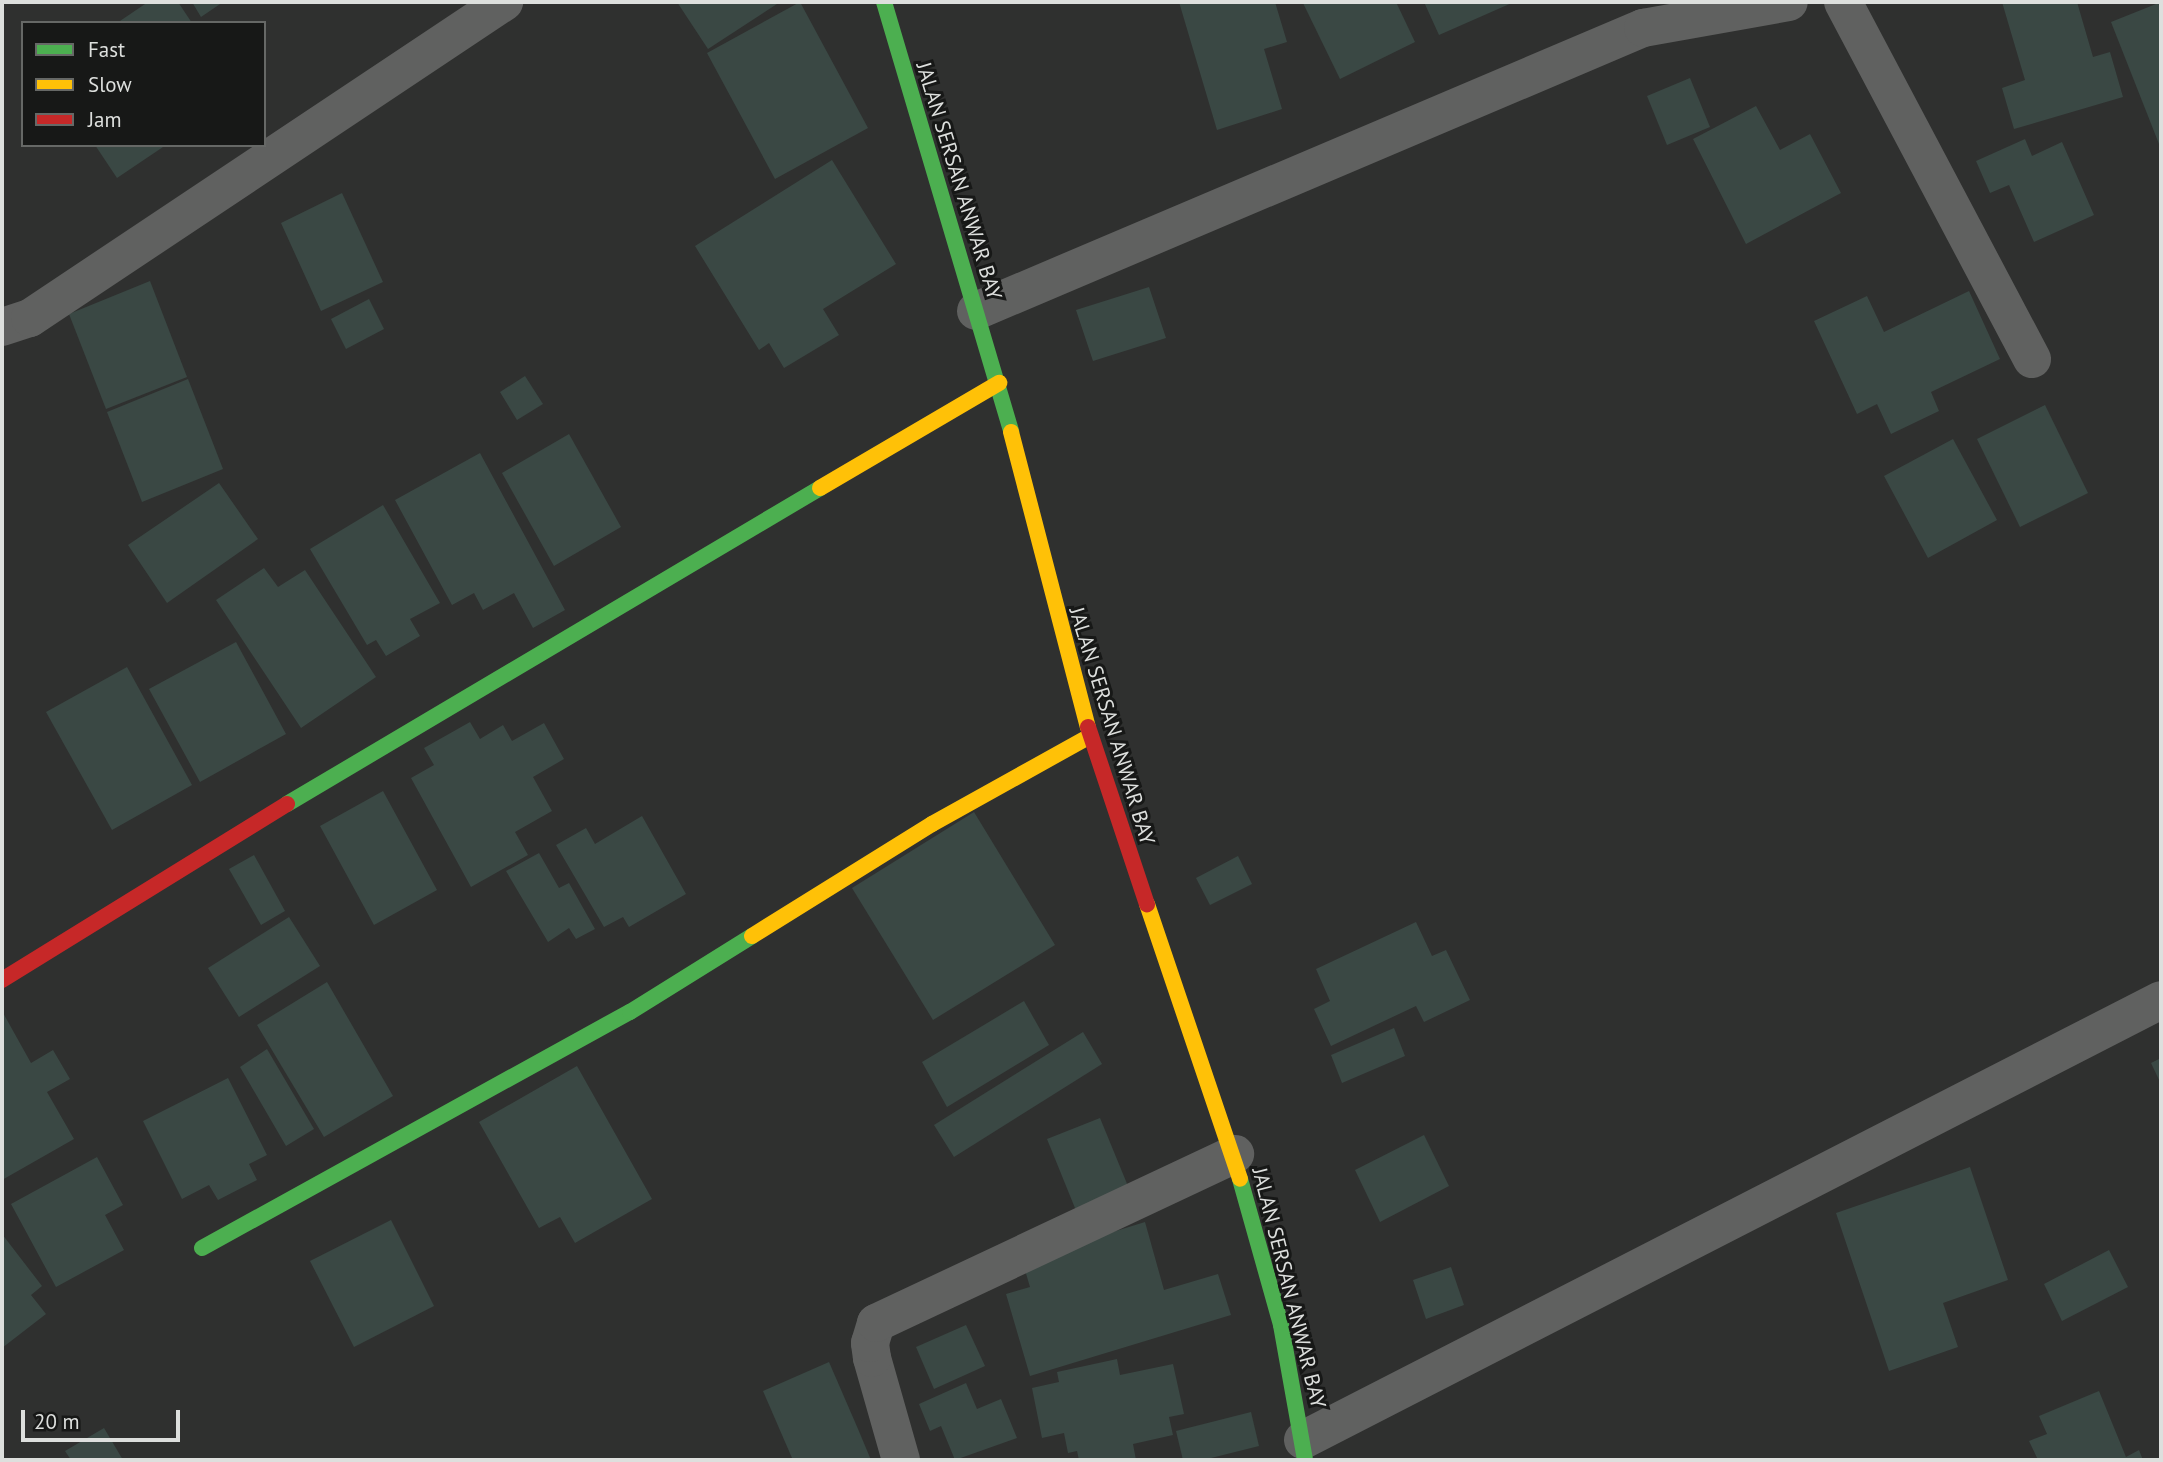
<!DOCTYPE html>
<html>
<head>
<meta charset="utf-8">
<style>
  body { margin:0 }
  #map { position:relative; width:2163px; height:1462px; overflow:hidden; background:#2f302f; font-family:"PT Sans",sans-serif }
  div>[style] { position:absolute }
  .building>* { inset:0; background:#3a4844 }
  .street>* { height:38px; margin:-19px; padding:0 19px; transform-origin:19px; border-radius:19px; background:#606160 }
  .fast>* { height:16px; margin:-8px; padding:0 8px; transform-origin:8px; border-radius:8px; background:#4caf50 }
  .slow>* { height:16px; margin:-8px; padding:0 8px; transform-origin:8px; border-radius:8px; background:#ffc107 }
  .jam>* { height:16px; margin:-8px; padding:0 8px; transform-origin:8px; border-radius:8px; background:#c62828 }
  span { translate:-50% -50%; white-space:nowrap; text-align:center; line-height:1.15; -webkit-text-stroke:6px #171817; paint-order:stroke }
  .street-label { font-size:21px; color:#dddfdd }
  .frame { position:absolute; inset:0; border:4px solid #dddfdd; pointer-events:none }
  .legend { position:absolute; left:21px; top:21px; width:245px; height:126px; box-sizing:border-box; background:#171817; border:2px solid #666866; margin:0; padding:9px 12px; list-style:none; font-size:21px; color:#dddfdd }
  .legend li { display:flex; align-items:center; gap:14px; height:35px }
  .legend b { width:35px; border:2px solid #666866 }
  .scale { position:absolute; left:21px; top:1410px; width:159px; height:32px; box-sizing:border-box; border:4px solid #dddfdd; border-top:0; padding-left:9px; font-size:21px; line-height:24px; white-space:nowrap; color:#dddfdd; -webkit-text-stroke:5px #171817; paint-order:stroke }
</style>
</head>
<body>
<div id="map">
  <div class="building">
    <i style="clip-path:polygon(148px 2px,178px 2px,192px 23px,117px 23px)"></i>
    <i style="clip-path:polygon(192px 2px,223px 2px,201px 17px)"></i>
    <i style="clip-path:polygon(677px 2px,780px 2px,708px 49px)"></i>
    <i style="clip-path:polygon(800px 2px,868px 128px,775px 179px,707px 53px)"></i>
    <i style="clip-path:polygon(1179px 2px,1275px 2px,1287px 42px,1264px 49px,1282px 109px,1217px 130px)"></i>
    <i style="clip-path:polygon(1396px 2px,1415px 42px,1340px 79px,1303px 3px)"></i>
    <i style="clip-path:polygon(1424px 2px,1514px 2px,1439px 35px)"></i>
    <i style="clip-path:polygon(2002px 2px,2077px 2px,2093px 57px,2110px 52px,2123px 97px,2014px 129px,2002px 88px,2025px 80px)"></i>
    <i style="clip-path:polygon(2161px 2px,2161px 149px,2111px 22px)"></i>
    <i style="clip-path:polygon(1690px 78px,1710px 127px,1667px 145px,1647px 96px)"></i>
    <i style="clip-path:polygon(1756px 106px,1780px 150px,1810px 134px,1841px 193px,1746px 244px,1693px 139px)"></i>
    <i style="clip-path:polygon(2025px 139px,2032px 156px,2062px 142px,2094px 215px,2034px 242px,2009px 185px,1990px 193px,1976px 161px)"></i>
    <i style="clip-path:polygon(95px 145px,166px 145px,117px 178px)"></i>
    <i style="clip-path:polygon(832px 160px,896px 264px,823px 309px,839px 335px,784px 368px,769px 343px,759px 350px,695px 246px)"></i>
    <i style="clip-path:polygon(342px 193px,383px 282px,321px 311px,281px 223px)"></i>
    <i style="clip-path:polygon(150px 281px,187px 377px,106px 409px,69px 314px)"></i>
    <i style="clip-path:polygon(1149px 287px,1166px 338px,1093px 361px,1076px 310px)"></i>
    <i style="clip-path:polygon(1969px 291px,2000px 359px,1931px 392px,1939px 411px,1891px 434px,1877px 404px,1857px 414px,1814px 321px,1867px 296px,1884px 332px)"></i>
    <i style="clip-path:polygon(369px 299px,384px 329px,346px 349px,331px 319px)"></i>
    <i style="clip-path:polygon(525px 376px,543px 404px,517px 420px,500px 392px)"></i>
    <i style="clip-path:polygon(188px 379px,223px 469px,142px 502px,107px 412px)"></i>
    <i style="clip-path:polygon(2045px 405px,2088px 493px,2020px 527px,1977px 439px)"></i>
    <i style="clip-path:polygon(569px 434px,621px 527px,554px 566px,502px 473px)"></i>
    <i style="clip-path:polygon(1953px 439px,1997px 520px,1928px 558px,1884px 476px)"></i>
    <i style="clip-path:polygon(480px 453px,565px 610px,533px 628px,514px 593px,483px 610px,474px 593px,452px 605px,395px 500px)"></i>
    <i style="clip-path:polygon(219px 483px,258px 539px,167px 603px,128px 545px)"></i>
    <i style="clip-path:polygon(383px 505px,440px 603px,410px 619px,420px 636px,386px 656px,376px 640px,367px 645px,310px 549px)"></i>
    <i style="clip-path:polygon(264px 568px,278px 587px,305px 570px,376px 677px,301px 728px,216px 600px)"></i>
    <i style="clip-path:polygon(236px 642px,286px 734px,200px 782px,149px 689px)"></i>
    <i style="clip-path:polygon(127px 667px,192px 785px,112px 830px,46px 712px)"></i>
    <i style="clip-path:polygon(470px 722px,480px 739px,503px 725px,512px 741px,544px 723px,564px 759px,533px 777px,552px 811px,515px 832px,528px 855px,471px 887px,411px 778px,434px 765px,424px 748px)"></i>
    <i style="clip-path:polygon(383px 791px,437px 890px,374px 925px,320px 826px)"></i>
    <i style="clip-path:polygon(974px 812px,1055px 945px,933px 1020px,852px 888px)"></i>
    <i style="clip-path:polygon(642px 816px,686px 894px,629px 927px,623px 917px,604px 927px,556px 845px,586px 828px,595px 844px)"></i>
    <i style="clip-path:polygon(539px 853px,559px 888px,569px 883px,595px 929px,576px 939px,569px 928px,548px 942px,506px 871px)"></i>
    <i style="clip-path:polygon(254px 855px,285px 911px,261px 925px,229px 869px)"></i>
    <i style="clip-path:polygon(1238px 856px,1252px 884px,1210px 905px,1196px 878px)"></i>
    <i style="clip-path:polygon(289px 917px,320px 966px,239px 1017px,208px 968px)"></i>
    <i style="clip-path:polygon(1416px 922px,1432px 956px,1446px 950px,1470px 1000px,1424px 1022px,1416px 1006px,1331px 1046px,1314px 1009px,1330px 1001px,1316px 969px)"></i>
    <i style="clip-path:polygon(327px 982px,393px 1096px,324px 1137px,257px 1025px)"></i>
    <i style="clip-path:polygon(1024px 1001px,1049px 1045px,947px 1107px,922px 1062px)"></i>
    <i style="clip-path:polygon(2px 1011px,31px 1063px,53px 1050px,70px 1079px,47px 1092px,74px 1139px,2px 1180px)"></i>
    <i style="clip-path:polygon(1394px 1028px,1405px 1056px,1342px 1083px,1331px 1055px)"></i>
    <i style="clip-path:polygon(1083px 1032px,1102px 1064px,954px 1157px,934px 1125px)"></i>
    <i style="clip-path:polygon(267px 1049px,314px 1129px,286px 1146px,240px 1067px)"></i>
    <i style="clip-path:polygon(2161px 1058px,2161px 1084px,2151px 1063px)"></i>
    <i style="clip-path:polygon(577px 1066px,652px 1199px,575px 1243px,560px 1217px,539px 1228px,479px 1122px)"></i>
    <i style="clip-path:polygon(228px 1078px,267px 1155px,249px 1164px,257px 1180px,218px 1200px,209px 1185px,182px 1199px,143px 1121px)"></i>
    <i style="clip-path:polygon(1100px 1118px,1130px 1191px,1077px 1213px,1047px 1139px)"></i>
    <i style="clip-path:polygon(1424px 1135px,1449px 1186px,1380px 1222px,1355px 1170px)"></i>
    <i style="clip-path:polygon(97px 1157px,123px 1205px,105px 1215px,124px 1250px,56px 1287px,11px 1204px)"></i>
    <i style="clip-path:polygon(1970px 1167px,2008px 1280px,1943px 1303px,1958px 1347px,1889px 1371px,1836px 1213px)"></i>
    <i style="clip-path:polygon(391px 1220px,434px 1306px,354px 1347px,310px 1261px)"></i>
    <i style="clip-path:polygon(1145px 1222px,1164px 1290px,1218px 1274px,1231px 1315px,1030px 1376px,1006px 1294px,1030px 1287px,1022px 1260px)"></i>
    <i style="clip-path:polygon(2px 1234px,42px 1286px,31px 1295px,46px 1314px,2px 1348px)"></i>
    <i style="clip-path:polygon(2109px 1250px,2128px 1287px,2062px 1321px,2044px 1284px)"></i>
    <i style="clip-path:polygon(1451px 1267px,1464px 1305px,1426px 1319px,1413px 1280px)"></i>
    <i style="clip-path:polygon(966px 1325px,985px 1366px,934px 1389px,916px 1347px)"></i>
    <i style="clip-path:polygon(1117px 1359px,1120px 1375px,1173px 1364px,1184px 1414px,1169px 1417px,1173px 1435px,1133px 1444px,1136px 1460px,1079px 1460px,1077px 1451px,1068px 1453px,1064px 1433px,1042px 1438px,1032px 1388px,1059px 1382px,1057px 1372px)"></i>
    <i style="clip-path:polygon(829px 1362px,858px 1429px,871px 1460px,792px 1458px,763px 1391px)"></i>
    <i style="clip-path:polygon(966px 1383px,977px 1409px,1001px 1399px,1017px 1438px,955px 1460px,941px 1426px,930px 1431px,919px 1404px)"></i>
    <i style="clip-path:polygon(2099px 1391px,2126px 1457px,2139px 1450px,2143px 1460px,2038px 1460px,2029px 1441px,2047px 1434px,2039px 1416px)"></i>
    <i style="clip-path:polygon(1251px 1412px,1259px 1446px,1203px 1460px,1183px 1460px,1176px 1431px)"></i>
    <i style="clip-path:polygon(104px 1428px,123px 1460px,71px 1460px,65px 1451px)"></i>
  </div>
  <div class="street">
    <i style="left:1843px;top:2px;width:404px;rotate:62.1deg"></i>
    <i style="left:976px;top:311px;width:725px;rotate:-22.99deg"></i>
    <i style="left:1643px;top:28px;width:148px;rotate:-10.1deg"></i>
    <i style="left:2px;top:327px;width:29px;rotate:-18deg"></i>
    <i style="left:30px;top:318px;width:570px;rotate:-33.69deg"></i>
    <i style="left:1303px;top:1440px;width:964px;rotate:-27.15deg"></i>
    <i style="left:901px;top:1460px;width:106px;rotate:-105.9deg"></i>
    <i style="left:872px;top:1358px;width:15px;rotate:-98deg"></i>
    <i style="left:870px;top:1343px;width:21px;rotate:-73deg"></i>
    <i style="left:876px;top:1323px;width:397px;rotate:-25.2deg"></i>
  </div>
  <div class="fast">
    <i style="left:884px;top:2px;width:448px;rotate:73.5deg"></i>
    <i style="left:287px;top:804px;width:620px;rotate:-30.66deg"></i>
    <i style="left:1240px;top:1179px;width:152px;rotate:74.3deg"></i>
    <i style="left:1281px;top:1325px;width:137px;rotate:79.9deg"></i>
    <i style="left:202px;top:1248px;width:489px;rotate:-28.9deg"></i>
    <i style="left:630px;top:1012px;width:144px;rotate:-31.9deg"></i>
  </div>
  <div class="slow">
    <i style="left:1011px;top:432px;width:305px;rotate:75.4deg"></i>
    <i style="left:820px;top:488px;width:208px;rotate:-30.4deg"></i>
    <i style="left:1147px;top:904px;width:290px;rotate:71.3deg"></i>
    <i style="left:752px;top:936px;width:212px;rotate:-31.9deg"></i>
    <i style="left:932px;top:824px;width:181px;rotate:-29.1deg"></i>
  </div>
  <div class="jam">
    <i style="left:1088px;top:727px;width:187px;rotate:71.6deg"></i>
    <i style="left:2px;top:980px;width:335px;rotate:-31.7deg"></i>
  </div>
  <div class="street-label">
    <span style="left:959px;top:181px;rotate:73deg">JALAN SERSAN ANWAR BAY</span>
    <span style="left:1112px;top:726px;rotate:73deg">JALAN SERSAN ANWAR BAY</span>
    <span style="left:1289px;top:1288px;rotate:76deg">JALAN SERSAN ANWAR BAY</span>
  </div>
  <div class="frame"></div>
  <ul class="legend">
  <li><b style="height:9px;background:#4caf50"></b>Fast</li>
  <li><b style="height:9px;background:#ffc107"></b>Slow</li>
  <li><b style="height:9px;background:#c62828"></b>Jam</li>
  </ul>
  <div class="scale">20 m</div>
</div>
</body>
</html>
